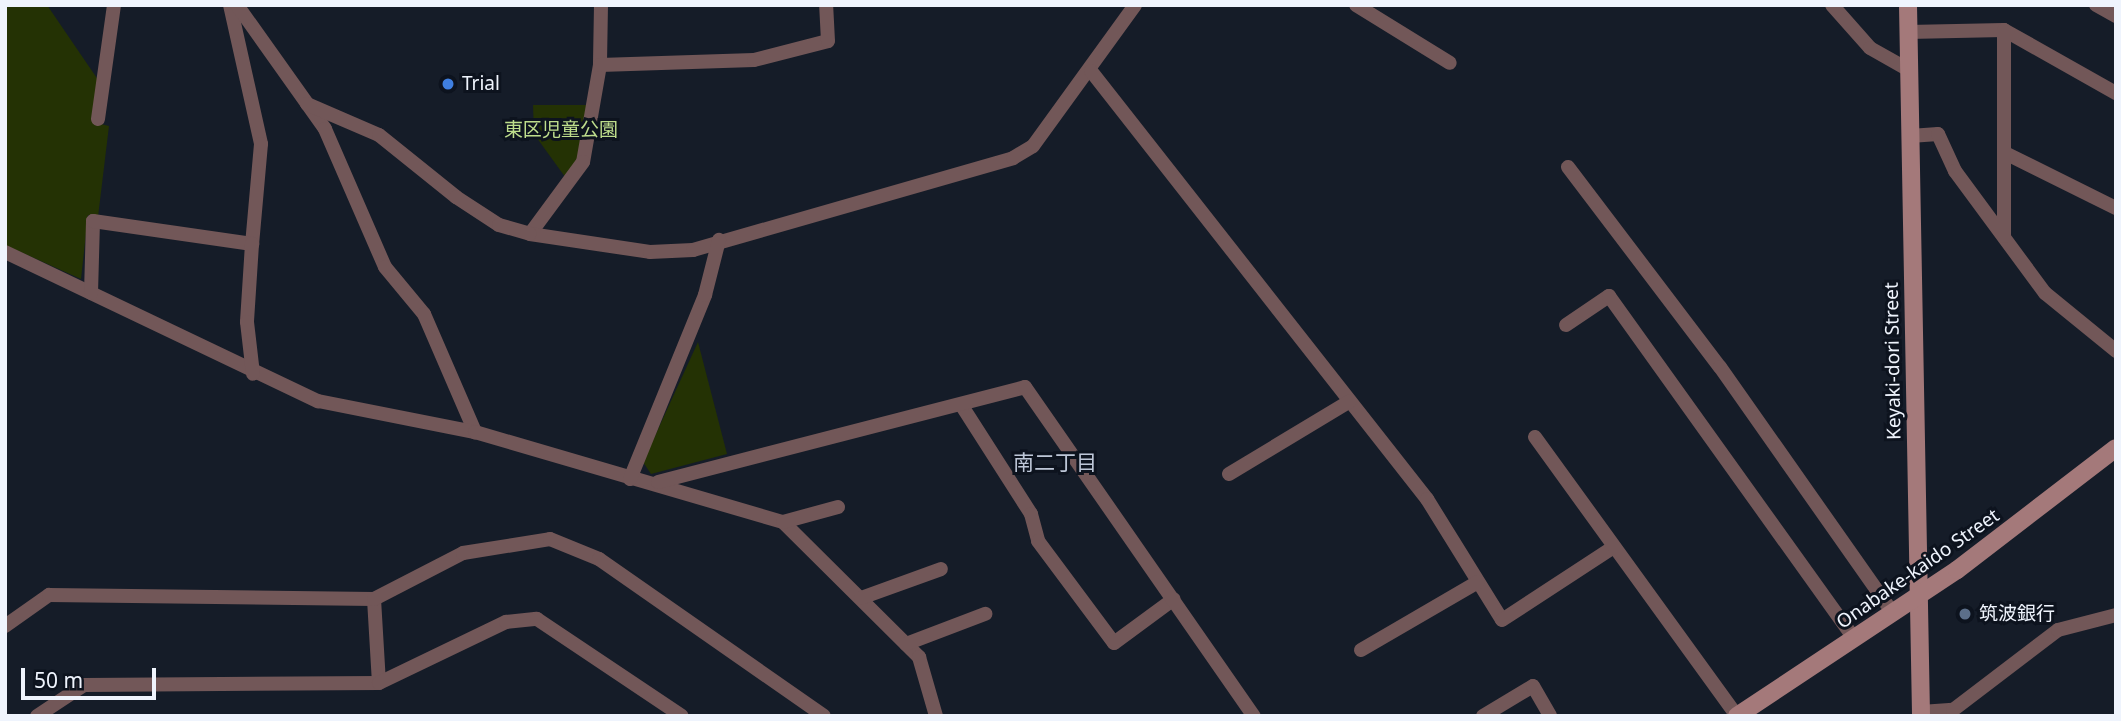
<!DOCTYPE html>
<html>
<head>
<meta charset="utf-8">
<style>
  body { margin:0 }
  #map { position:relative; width:2121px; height:721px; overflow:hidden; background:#151c28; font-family:"Noto Sans","Noto Sans JP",sans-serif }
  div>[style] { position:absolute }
  .green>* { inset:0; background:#243204 }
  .street>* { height:14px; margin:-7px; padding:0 7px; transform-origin:7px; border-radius:7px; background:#725758 }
  .secondary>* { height:18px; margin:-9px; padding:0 9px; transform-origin:9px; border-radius:9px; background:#a4797a }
  .dots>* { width:19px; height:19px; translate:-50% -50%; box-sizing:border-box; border:4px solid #0d131e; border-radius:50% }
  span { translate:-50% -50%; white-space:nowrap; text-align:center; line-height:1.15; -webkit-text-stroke:6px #0d131e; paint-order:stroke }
  .poi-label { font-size:19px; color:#eff4fd }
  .left { translate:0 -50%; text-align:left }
  .park-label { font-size:19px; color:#bedd8c }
  .street-label { font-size:19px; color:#eff4fd }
  .neighbourhood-label { font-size:21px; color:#bdc6d7 }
  .frame { position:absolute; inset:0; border:7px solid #eff4fd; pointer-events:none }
  .scale { position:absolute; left:21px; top:668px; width:135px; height:32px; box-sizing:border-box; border:4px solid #eff4fd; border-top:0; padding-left:9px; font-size:21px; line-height:24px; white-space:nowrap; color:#eff4fd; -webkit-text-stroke:5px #0d131e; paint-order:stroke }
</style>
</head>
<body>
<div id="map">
  <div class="green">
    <i style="clip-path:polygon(5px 5px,47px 5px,105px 90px,101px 124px,109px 126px,98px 217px,88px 215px,81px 279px,5px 245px)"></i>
    <i style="clip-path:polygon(533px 105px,591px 105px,581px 162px,568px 181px,534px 134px)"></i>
    <i style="clip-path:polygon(698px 342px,727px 454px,651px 474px,643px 462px)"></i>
  </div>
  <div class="street">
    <i style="left:230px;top:5px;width:142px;rotate:77.4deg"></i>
    <i style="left:261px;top:144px;width:100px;rotate:95.1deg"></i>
    <i style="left:237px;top:5px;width:152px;rotate:54.6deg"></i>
    <i style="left:325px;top:129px;width:150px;rotate:66.5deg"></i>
    <i style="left:385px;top:267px;width:61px;rotate:50.3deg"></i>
    <i style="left:424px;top:314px;width:129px;rotate:66.6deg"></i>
    <i style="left:601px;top:5px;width:60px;rotate:91deg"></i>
    <i style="left:600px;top:65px;width:98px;rotate:99.9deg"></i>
    <i style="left:583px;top:162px;width:89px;rotate:126.4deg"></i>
    <i style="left:530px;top:234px;width:121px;rotate:8.5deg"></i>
    <i style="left:650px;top:252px;width:43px;rotate:-2.7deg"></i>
    <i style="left:693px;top:250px;width:333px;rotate:-16deg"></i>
    <i style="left:1013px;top:158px;width:23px;rotate:-31deg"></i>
    <i style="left:1033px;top:146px;width:174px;rotate:-54.1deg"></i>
    <i style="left:1356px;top:5px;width:110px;rotate:31.7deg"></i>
    <i style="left:1832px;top:5px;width:57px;rotate:48.5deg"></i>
    <i style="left:1870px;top:48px;width:45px;rotate:29.4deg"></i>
    <i style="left:2096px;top:5px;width:23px;rotate:29deg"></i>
    <i style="left:1908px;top:32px;width:96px;rotate:-1.2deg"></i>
    <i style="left:2004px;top:30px;width:129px;rotate:29.4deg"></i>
    <i style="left:600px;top:65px;width:154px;rotate:-1.9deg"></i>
    <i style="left:754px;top:60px;width:76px;rotate:-14.4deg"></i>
    <i style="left:828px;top:41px;width:36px;rotate:-93deg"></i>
    <i style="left:1091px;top:71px;width:544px;rotate:51.87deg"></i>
    <i style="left:1427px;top:499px;width:142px;rotate:58.2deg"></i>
    <i style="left:1502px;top:620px;width:131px;rotate:-33.2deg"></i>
    <i style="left:307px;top:104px;width:78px;rotate:23.3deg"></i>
    <i style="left:379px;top:135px;width:99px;rotate:38.8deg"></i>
    <i style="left:456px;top:197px;width:51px;rotate:33.1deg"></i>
    <i style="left:499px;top:225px;width:32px;rotate:16deg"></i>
    <i style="left:98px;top:119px;width:115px;rotate:-82deg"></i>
    <i style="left:1910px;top:136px;width:28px;rotate:-4deg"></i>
    <i style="left:1938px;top:134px;width:41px;rotate:65.3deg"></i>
    <i style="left:1955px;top:171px;width:152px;rotate:53.6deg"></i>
    <i style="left:2045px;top:293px;width:92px;rotate:39.2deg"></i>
    <i style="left:2007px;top:154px;width:122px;rotate:26.4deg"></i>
    <i style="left:1568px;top:167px;width:251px;rotate:52.8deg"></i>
    <i style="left:1720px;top:367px;width:301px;rotate:54.9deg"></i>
    <i style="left:2004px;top:236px;width:206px;rotate:-90deg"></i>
    <i style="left:5px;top:252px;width:347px;rotate:25.5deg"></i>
    <i style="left:318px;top:401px;width:160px;rotate:11.2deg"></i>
    <i style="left:475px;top:432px;width:321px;rotate:16.3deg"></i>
    <i style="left:783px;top:522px;width:192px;rotate:44.8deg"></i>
    <i style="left:919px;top:657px;width:61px;rotate:73.9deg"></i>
    <i style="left:91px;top:293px;width:72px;rotate:-88.4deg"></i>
    <i style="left:93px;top:221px;width:161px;rotate:8.2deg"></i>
    <i style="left:252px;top:244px;width:78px;rotate:93.7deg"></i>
    <i style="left:247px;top:322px;width:52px;rotate:83.4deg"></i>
    <i style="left:1566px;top:325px;width:52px;rotate:-34deg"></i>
    <i style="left:1609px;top:296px;width:422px;rotate:54.4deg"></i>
    <i style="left:962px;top:406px;width:128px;rotate:57.4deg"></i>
    <i style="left:1031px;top:514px;width:28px;rotate:75deg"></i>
    <i style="left:1038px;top:541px;width:127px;rotate:53.3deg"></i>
    <i style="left:1114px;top:643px;width:74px;rotate:-36.3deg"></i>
    <i style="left:1535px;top:437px;width:344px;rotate:54.1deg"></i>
    <i style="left:1229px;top:474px;width:141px;rotate:-31.1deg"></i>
    <i style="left:630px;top:479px;width:199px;rotate:-67.8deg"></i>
    <i style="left:705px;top:295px;width:57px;rotate:-75.7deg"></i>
    <i style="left:658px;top:482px;width:379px;rotate:-14.5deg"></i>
    <i style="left:1025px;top:387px;width:401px;rotate:55.2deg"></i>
    <i style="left:783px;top:522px;width:57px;rotate:-15.3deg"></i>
    <i style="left:861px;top:598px;width:85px;rotate:-19.9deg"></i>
    <i style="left:374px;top:599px;width:84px;rotate:86.6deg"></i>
    <i style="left:5px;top:626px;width:54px;rotate:-35.2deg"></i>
    <i style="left:49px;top:595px;width:325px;rotate:0.7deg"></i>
    <i style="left:374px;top:599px;width:100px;rotate:-27.3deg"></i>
    <i style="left:463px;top:553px;width:88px;rotate:-9.1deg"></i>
    <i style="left:550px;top:539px;width:53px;rotate:22.2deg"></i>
    <i style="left:599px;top:559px;width:274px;rotate:34.9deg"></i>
    <i style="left:906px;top:644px;width:85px;rotate:-20.8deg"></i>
    <i style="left:1361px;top:650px;width:135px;rotate:-30.2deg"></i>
    <i style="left:1921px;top:712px;width:32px;rotate:-4deg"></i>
    <i style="left:1953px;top:710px;width:132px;rotate:-37.3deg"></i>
    <i style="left:2058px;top:630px;width:60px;rotate:-14.5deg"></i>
    <i style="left:37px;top:716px;width:56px;rotate:-33.4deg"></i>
    <i style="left:84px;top:685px;width:295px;rotate:-0.4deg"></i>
    <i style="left:379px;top:683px;width:141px;rotate:-25.7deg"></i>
    <i style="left:506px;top:622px;width:31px;rotate:-6deg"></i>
    <i style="left:537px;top:619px;width:174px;rotate:33.8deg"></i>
    <i style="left:1483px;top:716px;width:58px;rotate:-31deg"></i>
    <i style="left:1533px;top:686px;width:34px;rotate:60deg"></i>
  </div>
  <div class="secondary">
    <i style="left:1908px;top:5px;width:711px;rotate:88.95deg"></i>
    <i style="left:1737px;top:716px;width:264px;rotate:-33.6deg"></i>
    <i style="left:1957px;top:570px;width:200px;rotate:-37.5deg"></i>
  </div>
  <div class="dots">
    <i style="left:448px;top:84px;background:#3f7fe0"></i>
    <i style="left:1965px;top:614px;background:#5c6f8a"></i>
  </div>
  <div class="poi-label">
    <span class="left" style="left:462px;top:84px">Trial</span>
    <span class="left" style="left:1979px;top:614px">筑波銀行</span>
  </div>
  <div class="park-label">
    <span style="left:561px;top:130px">東区児童公園</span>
  </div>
  <div class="street-label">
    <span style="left:1893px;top:361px;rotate:-91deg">Keyaki-dori Street</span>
    <span style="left:1918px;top:569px;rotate:-35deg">Onabake-kaido Street</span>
  </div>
  <div class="neighbourhood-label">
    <span style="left:1055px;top:462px">南二丁目</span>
  </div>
  <div class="frame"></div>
  <div class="scale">50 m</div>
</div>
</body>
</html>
